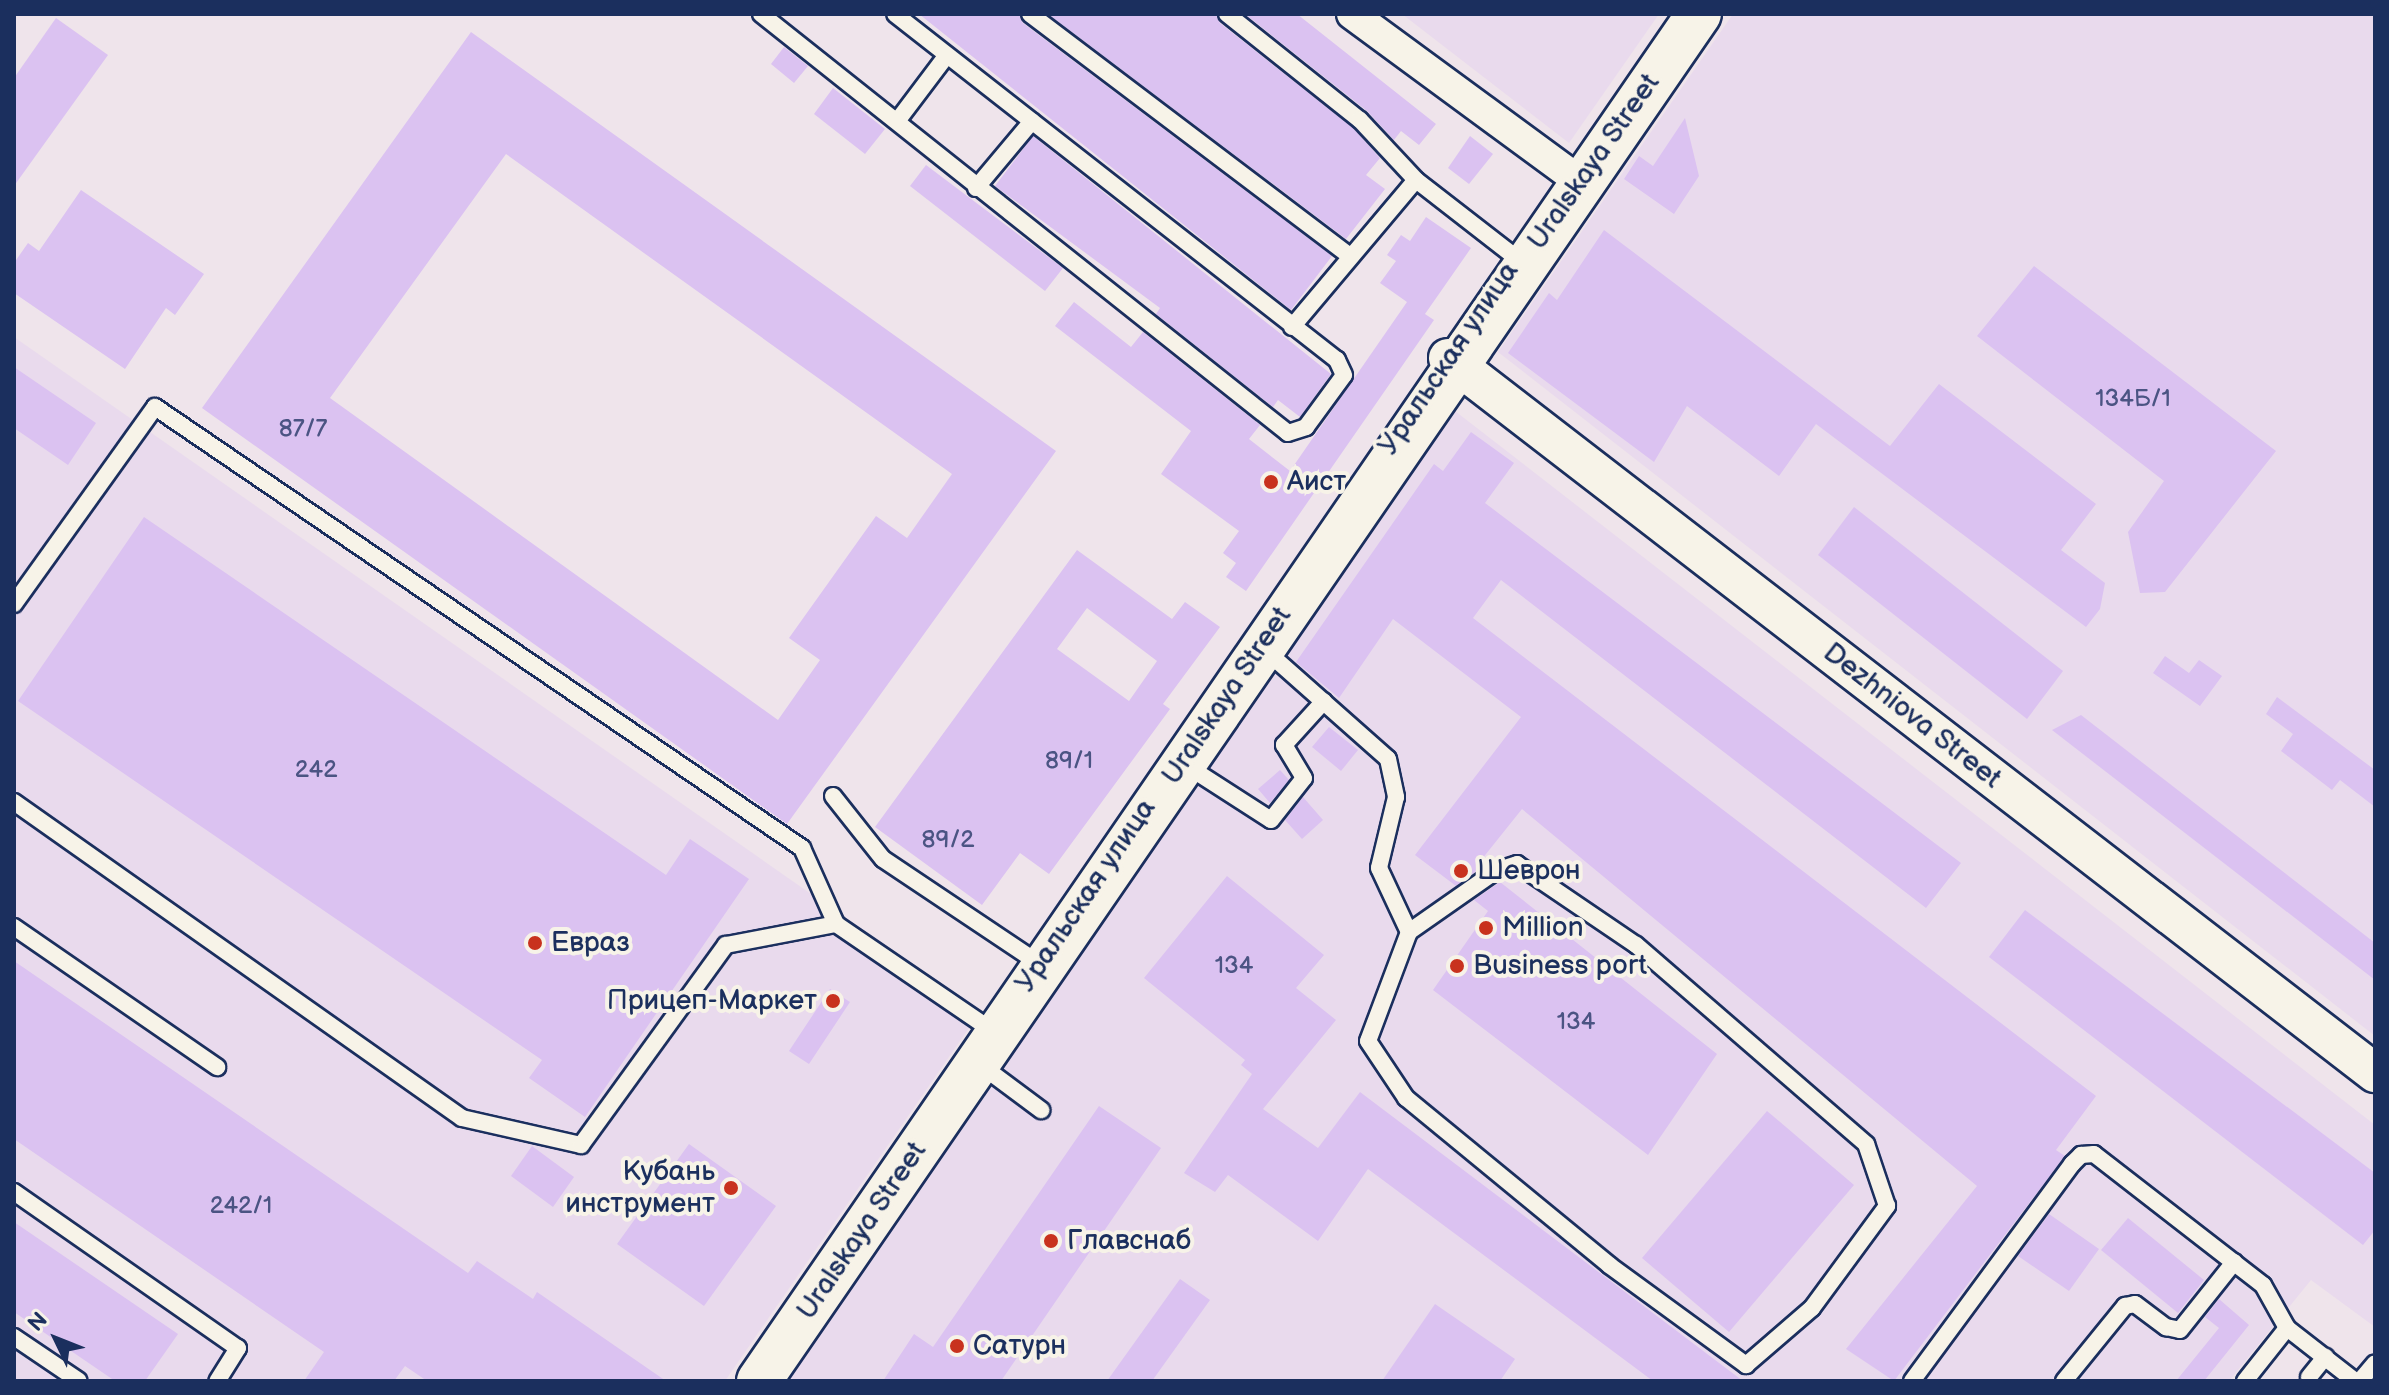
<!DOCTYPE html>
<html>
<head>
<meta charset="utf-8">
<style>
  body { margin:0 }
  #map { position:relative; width:2389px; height:1395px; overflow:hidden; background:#efe4eb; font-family:"Balsamiq Sans",sans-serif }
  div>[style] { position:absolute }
  .built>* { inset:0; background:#e9daed }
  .building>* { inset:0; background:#dbc2f1 }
  .roads { filter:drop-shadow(2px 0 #1b2f5e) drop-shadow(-2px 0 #1b2f5e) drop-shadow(0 2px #1b2f5e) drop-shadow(0 -2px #1b2f5e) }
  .service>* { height:16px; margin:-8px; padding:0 8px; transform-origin:8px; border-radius:8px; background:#f7f3e8 }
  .minor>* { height:30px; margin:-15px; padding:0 15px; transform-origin:15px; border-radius:15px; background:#f7f3e8 }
  .tertiary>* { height:38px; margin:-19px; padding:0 19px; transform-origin:19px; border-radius:19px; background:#f7f3e8 }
  .secondary>* { height:44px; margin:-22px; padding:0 22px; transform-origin:22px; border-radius:22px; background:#f7f3e8 }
  .dots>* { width:22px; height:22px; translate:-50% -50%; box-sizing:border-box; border:4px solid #f7f3e8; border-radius:50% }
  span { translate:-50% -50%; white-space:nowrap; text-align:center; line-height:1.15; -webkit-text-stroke:8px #f7f3e8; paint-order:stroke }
  .number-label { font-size:24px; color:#4b5483 }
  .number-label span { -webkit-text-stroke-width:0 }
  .street-label { font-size:28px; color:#1b2f5e }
  .poi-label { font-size:28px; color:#1b2f5e }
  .left { translate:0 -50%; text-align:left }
  .right { translate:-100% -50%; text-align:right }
  .frame { position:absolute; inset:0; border:16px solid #1b2f5e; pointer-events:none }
  .north { position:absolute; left:16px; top:1299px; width:80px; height:80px; -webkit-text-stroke:6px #f7f3e8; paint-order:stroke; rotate:313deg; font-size:22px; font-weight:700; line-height:32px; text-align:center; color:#1b2f5e }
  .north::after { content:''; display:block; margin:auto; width:28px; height:36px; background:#1b2f5e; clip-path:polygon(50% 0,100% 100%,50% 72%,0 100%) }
</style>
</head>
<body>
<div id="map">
  <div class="built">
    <i style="clip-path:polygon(1402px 14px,1659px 14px,1569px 143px)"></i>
    <i style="clip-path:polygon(1733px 14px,2375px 14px,2375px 1036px,1498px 352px)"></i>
    <i style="clip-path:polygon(14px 337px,980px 1012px,725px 1381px,14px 1381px)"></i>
    <i style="clip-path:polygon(1455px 411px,2375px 1125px,2375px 1327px,2311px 1280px,2229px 1381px,787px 1381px)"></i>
  </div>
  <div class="building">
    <i style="clip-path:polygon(919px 14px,1019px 14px,1023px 23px,1332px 256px,1291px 310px)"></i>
    <i style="clip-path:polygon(1048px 14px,1216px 14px,1220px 23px,1353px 128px,1380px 158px,1366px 175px,1385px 189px,1346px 239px)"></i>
    <i style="clip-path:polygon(1245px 14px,1297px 14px,1436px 124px,1419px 145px,1401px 131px,1394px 140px,1367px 111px)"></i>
    <i style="clip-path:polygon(56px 18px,108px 55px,14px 186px,14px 78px)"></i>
    <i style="clip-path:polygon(evenodd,471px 32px,1056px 451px,787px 824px,202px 408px,471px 32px,506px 154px,952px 474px,907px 538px,876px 516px,789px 638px,820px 660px,778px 720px,330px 398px,506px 154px)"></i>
    <i style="clip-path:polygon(784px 47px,808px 66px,794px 83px,771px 64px)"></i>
    <i style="clip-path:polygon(833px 88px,885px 129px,865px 154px,814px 114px)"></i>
    <i style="clip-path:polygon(1685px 118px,1699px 176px,1674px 214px,1624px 179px,1639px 156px,1653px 166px)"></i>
    <i style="clip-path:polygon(1033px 136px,1331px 374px,1300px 417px,1278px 400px,1273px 407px,1156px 314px,1160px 308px,995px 186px)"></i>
    <i style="clip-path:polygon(1470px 136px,1493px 154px,1469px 184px,1448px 168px)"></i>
    <i style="clip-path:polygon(926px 165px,1063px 268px,1045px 291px,910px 186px)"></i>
    <i style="clip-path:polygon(81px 190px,204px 274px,175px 315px,166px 308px,125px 369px,14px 293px,14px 263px,28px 243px,39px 251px)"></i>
    <i style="clip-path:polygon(1426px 217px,1471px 248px,1425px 314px,1434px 320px,1246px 591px,1226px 577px,1236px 563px,1223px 553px,1239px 531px,1161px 474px,1191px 431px,1055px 326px,1074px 302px,1131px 347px,1143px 332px,1260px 425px,1249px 439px,1290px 471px,1407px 302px,1380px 283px,1396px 261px,1387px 255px,1401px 235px,1410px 241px)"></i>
    <i style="clip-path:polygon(1604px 230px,1890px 446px,1939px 384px,2096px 504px,2061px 550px,2105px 583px,2100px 609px,2086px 627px,1816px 424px,1779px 476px,1687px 406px,1654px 462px,1508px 353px,1549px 293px,1557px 300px)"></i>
    <i style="clip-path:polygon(2034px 266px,2276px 451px,2165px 592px,2140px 593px,2128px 532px,2164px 481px,1977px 336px)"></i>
    <i style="clip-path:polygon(14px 367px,96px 423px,68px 465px,14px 428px)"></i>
    <i style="clip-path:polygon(1471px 432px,1514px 463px,1485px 503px,1961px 863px,1926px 908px,1501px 580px,1473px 618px,2096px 1096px,2056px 1150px,2065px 1156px,1894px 1381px,1846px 1349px,1977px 1186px,1522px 809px,1478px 864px,1482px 867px,1456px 886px,1415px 855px,1521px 717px,1393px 619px,1339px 698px,1296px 662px,1434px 464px,1443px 471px)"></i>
    <i style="clip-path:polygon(1854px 507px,2063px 671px,2027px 719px,1818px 555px)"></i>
    <i style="clip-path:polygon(144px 517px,666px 875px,690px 839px,749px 879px,585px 1117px,529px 1078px,542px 1060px,18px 701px)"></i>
    <i style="clip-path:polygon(evenodd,1077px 550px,1172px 619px,1185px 602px,1220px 627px,1163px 704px,1170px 709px,1049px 874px,1020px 853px,982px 905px,875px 827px,1077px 550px,1087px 608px,1157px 661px,1129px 701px,1057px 649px,1087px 608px)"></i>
    <i style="clip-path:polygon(2165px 656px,2189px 673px,2199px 660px,2222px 676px,2200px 706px,2153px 673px)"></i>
    <i style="clip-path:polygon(2277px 697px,2375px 770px,2375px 807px,2340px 780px,2332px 790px,2281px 751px,2293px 734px,2266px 714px)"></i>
    <i style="clip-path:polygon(2081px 715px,2375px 943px,2375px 980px,2052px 730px)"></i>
    <i style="clip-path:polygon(1329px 727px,1358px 750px,1341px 771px,1312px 747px)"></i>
    <i style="clip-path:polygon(1280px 770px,1289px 780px,1270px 803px,1258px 789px)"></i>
    <i style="clip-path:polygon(1303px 797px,1323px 820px,1302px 839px,1285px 820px)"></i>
    <i style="clip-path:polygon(1227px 876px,1324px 955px,1296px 988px,1336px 1020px,1263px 1109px,1318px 1148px,1360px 1092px,1743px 1381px,1653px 1381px,1368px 1169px,1318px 1241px,1228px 1175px,1215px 1192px,1184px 1173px,1252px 1074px,1241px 1065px,1245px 1060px,1144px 978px)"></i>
    <i style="clip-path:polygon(1500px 882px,1717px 1054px,1648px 1155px,1433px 990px,1488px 911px,1474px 900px)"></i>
    <i style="clip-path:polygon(2025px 910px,2375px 1173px,2375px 1230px,2363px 1245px,1989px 957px)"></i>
    <i style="clip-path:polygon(14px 961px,468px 1273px,477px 1261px,533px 1299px,537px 1292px,666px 1381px,427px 1381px,405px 1366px,394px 1381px,304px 1381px,324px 1352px,14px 1139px)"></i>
    <i style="clip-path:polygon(830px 989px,850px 1002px,809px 1064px,789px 1051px)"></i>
    <i style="clip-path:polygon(1099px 1106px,1161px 1148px,1001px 1381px,883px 1381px,914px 1334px,933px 1347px)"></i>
    <i style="clip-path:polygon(1767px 1111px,1854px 1185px,1729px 1332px,1642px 1258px)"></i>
    <i style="clip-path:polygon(689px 1144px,776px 1206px,704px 1306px,617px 1244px)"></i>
    <i style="clip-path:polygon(532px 1146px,574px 1177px,553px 1207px,511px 1176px)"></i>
    <i style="clip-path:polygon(2049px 1214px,2099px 1249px,2069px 1291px,2018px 1256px)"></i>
    <i style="clip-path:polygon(2128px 1218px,2204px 1280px,2178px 1313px,2101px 1250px)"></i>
    <i style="clip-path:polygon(14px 1222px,178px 1334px,145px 1381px,115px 1381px,14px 1312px)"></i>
    <i style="clip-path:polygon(1180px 1279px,1210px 1300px,1152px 1381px,1107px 1381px)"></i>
    <i style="clip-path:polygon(2219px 1299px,2249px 1325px,2204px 1381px,2176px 1381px,2219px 1328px,2205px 1317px)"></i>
    <i style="clip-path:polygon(1435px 1304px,1515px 1359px,1500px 1381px,1382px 1381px)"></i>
  </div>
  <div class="roads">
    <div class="service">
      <i style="left:761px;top:14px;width:673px;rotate:38.49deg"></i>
      <i style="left:1288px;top:433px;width:19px;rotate:-18deg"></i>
      <i style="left:1306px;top:427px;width:64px;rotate:-53.8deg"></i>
      <i style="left:1344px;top:375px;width:17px;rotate:-115deg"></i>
      <i style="left:1337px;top:360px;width:561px;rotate:-141.95deg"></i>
      <i style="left:1030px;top:14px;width:400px;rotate:37.1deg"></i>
      <i style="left:1227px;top:14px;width:170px;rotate:38.6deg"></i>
      <i style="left:1360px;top:120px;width:82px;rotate:47deg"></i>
      <i style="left:1416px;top:180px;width:129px;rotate:37.8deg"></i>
      <i style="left:898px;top:120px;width:81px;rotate:-53deg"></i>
      <i style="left:976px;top:188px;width:87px;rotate:-50.1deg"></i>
      <i style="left:1292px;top:327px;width:192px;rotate:-49.9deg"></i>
      <i style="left:14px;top:604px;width:242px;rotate:-54.4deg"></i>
      <i style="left:155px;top:407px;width:783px;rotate:34.28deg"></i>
      <i style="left:802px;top:848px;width:83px;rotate:65.9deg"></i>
      <i style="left:836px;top:924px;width:190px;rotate:34.3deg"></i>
      <i style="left:1265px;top:650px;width:164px;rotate:41.5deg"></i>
      <i style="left:1388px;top:759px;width:39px;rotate:78deg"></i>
      <i style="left:1396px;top:797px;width:73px;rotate:103.5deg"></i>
      <i style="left:1379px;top:868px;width:71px;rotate:64.9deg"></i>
      <i style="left:1409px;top:932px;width:116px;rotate:110.6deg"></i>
      <i style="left:1368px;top:1041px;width:69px;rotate:56.3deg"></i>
      <i style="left:1406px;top:1098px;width:263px;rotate:39.4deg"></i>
      <i style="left:1609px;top:1265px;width:170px;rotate:36.1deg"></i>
      <i style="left:1746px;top:1365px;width:87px;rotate:-40.8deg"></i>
      <i style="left:1812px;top:1308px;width:127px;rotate:-53.7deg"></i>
      <i style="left:1887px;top:1206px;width:65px;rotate:-108.7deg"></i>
      <i style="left:1866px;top:1144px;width:304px;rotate:-139.1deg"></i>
      <i style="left:1636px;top:945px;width:144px;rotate:-145.8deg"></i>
      <i style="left:1517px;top:864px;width:22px;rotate:162deg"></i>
      <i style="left:1496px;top:871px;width:106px;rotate:145deg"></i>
      <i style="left:1184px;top:764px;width:103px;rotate:32.8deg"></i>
      <i style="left:1271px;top:820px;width:53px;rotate:-51.8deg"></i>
      <i style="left:1304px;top:778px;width:39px;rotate:-121deg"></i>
      <i style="left:1284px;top:745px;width:59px;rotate:-47.7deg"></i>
      <i style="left:833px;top:796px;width:80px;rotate:51.6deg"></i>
      <i style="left:883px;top:859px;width:189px;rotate:33.8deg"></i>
      <i style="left:14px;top:802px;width:548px;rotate:35.2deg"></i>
      <i style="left:462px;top:1118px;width:122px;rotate:12.8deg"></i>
      <i style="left:581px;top:1145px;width:247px;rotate:-54.1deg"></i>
      <i style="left:726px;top:945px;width:112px;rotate:-10.8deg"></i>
      <i style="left:14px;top:927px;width:247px;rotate:34.6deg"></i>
      <i style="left:978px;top:1063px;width:79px;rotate:36.7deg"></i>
      <i style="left:14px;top:1192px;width:273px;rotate:34.9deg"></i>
      <i style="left:238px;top:1348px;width:39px;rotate:122deg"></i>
      <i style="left:14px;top:1337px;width:78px;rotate:34.1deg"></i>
      <i style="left:2309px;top:1377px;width:26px;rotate:-51deg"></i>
      <i style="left:1912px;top:1381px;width:270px;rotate:-53.6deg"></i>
      <i style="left:2072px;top:1164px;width:13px;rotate:-45deg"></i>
      <i style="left:2081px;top:1155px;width:13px;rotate:-4deg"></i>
      <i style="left:2094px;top:1154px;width:214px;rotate:37.8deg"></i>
      <i style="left:2263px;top:1285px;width:49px;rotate:60.8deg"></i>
      <i style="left:2287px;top:1328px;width:86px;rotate:37.9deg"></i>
      <i style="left:2064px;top:1381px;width:97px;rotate:-50.9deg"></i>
      <i style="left:2125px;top:1306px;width:10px;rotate:-11deg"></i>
      <i style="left:2135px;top:1304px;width:39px;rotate:37deg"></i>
      <i style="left:2166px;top:1327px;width:14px;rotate:12deg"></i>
      <i style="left:2180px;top:1330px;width:87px;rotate:-51.5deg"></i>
      <i style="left:2245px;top:1381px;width:68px;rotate:-51.6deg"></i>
      <i style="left:2360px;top:1381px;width:23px;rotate:-50deg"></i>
    </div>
    <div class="minor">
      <i style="left:1352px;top:14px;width:284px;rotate:36.3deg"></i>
    </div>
    <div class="tertiary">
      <i style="left:1448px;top:358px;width:1171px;rotate:37.64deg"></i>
    </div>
    <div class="secondary">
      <i style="left:759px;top:1381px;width:1659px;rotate:-55.49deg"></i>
    </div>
  </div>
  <div class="dots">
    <i style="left:1271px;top:482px;background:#c8321e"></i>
    <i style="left:1461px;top:871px;background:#c8321e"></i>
    <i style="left:1486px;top:928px;background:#c8321e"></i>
    <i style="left:535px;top:943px;background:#c8321e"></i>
    <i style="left:1457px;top:966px;background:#c8321e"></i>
    <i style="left:833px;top:1001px;background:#c8321e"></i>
    <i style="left:731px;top:1188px;background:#c8321e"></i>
    <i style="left:1051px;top:1241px;background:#c8321e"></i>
    <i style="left:957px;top:1346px;background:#c8321e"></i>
  </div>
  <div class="number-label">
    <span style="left:2133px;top:399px">134Б/1</span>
    <span style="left:303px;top:429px">87/7</span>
    <span style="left:1069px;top:761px">89/1</span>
    <span style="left:316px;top:770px">242</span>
    <span style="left:948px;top:840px">89/2</span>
    <span style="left:1234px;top:966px">134</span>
    <span style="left:1576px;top:1022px">134</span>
    <span style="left:241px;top:1206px">242/1</span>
  </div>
  <div class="street-label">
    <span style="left:1594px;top:162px;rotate:-55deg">Uralskaya Street</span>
    <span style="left:1449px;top:359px;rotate:-56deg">Уральская улица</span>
    <span style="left:1227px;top:696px;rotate:-56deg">Uralskaya Street</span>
    <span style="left:1912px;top:716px;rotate:38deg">Dezhniova Street</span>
    <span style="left:1086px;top:896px;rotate:-56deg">Уральская улица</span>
    <span style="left:862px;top:1231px;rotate:-56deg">Uralskaya Street</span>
  </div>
  <div class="poi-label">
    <span class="left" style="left:1287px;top:482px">Аист</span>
    <span class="left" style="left:1477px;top:871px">Шеврон</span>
    <span class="left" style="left:1502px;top:928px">Million</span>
    <span class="left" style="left:551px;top:943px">Евраз</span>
    <span class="left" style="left:1473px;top:966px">Business port</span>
    <span class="right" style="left:817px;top:1001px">Прицеп-Маркет</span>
    <span class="right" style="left:715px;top:1188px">Кубань<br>инструмент</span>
    <span class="left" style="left:1067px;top:1241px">Главснаб</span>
    <span class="left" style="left:973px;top:1346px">Сатурн</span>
  </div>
  <div class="frame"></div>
  <div class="north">N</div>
</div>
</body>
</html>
